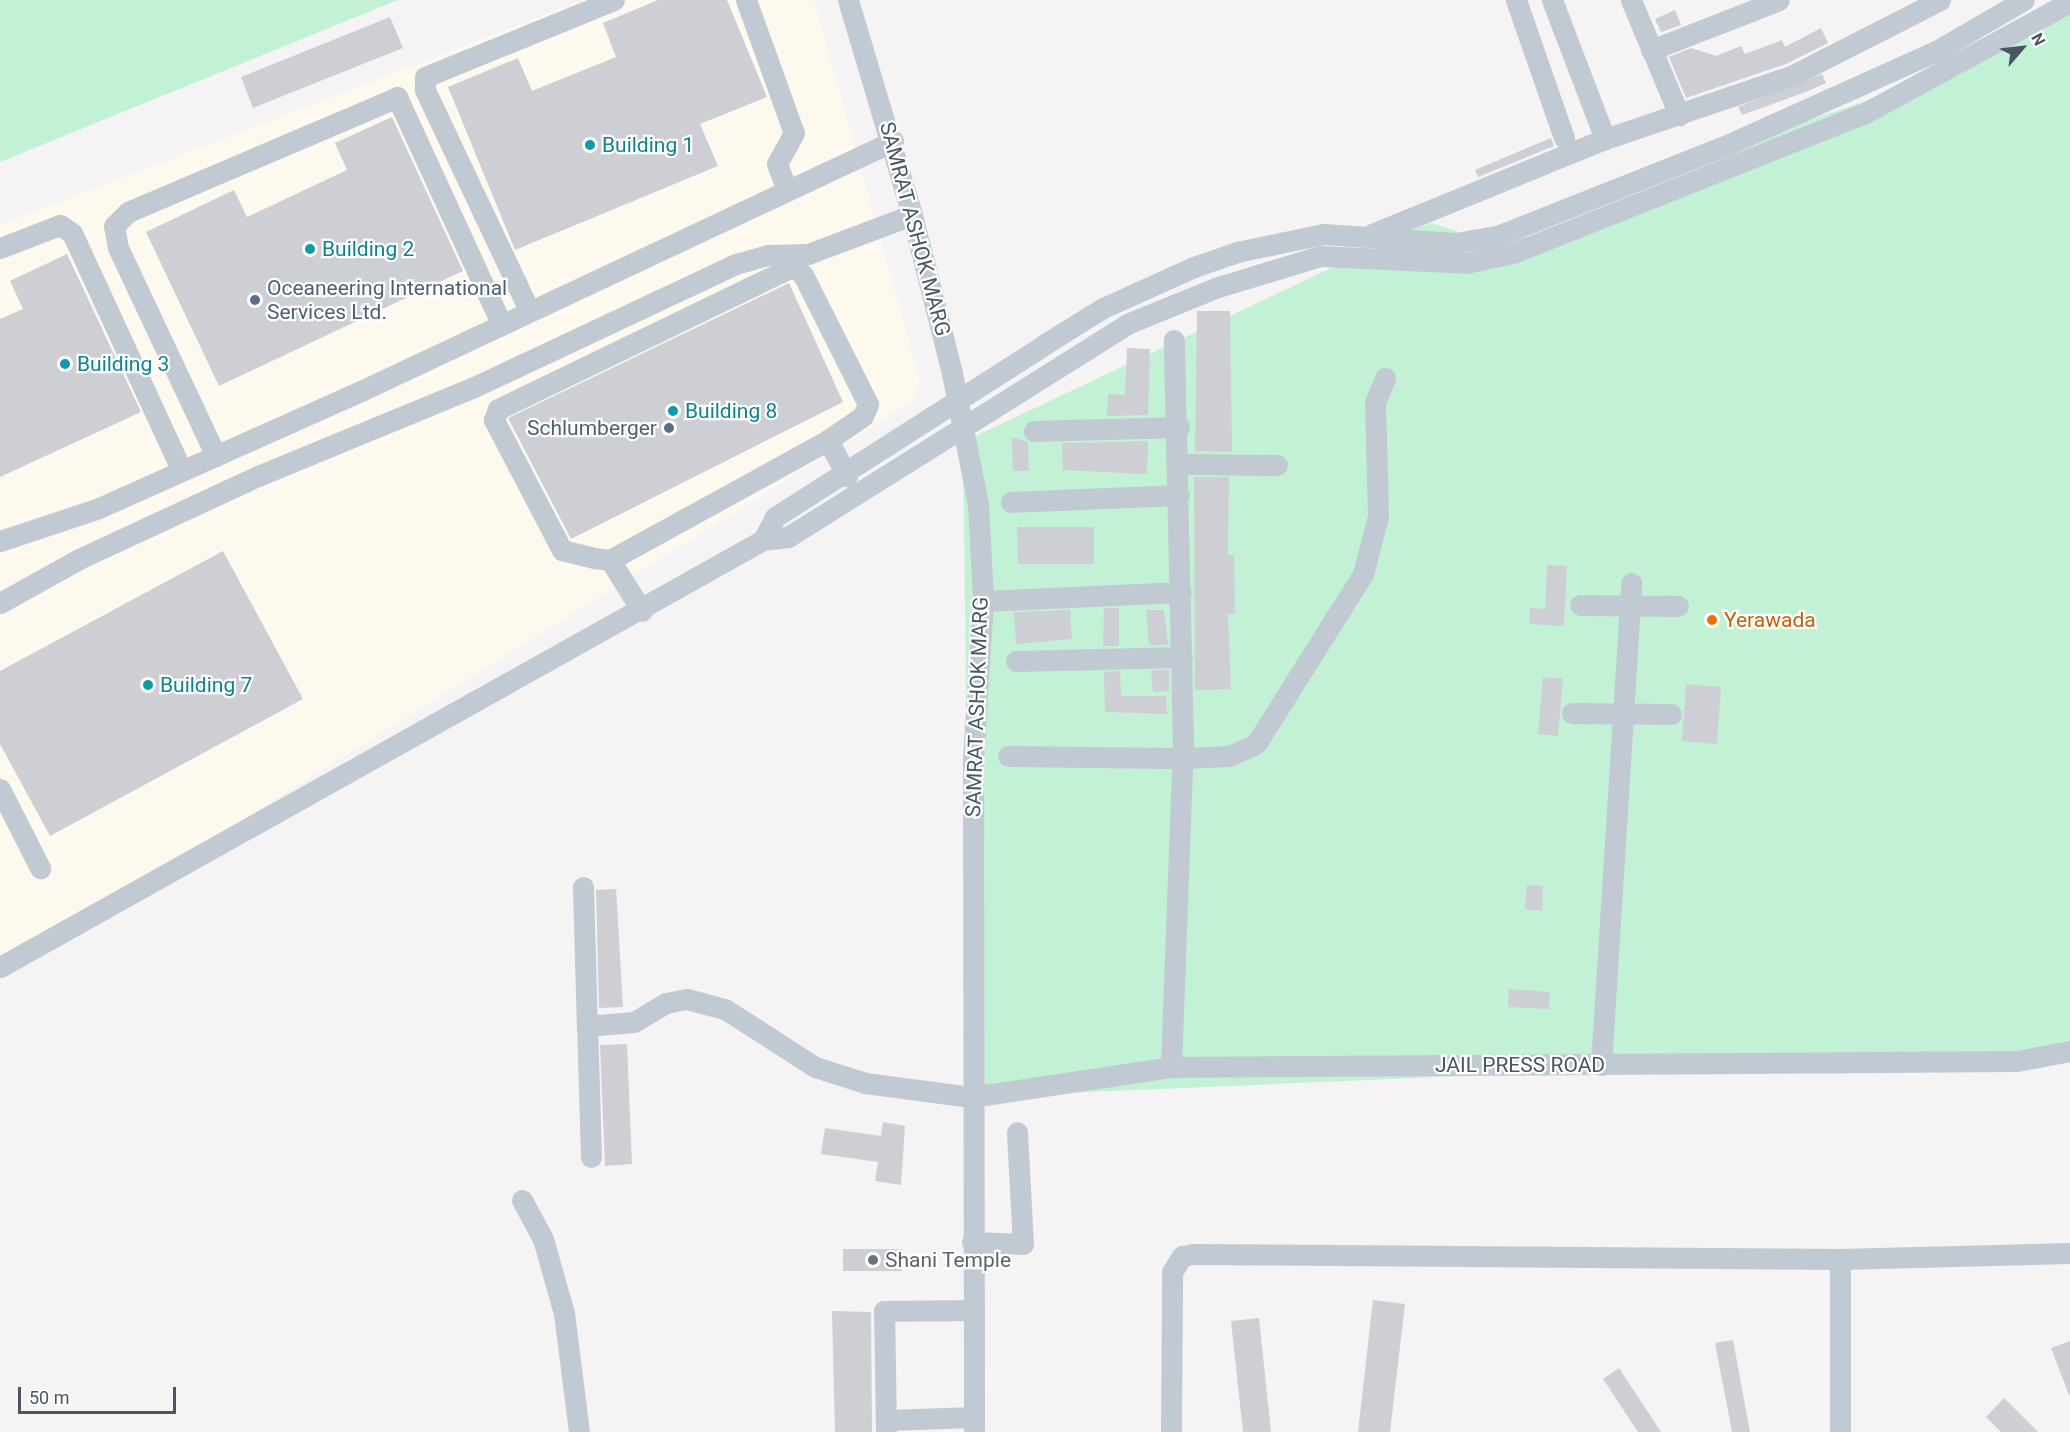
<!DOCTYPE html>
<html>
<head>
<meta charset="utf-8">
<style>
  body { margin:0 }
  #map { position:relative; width:2070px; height:1432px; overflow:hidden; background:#f5f3f3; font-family:Roboto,sans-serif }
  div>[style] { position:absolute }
  .commercial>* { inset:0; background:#fdf9ef }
  .green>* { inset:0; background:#c3f1d5 }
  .building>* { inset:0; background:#cdcfd5 }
  .minor>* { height:21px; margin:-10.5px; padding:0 10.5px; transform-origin:10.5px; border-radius:10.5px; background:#c1cad2 }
  .dots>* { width:16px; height:16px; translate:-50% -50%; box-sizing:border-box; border:3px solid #fff; border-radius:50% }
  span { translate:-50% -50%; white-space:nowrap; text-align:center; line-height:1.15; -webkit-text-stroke:4.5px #fff; paint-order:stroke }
  .culture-label { font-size:21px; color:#0d838f }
  .left { translate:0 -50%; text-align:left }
  .street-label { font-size:21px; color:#4a5661 }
  .service-label { font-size:21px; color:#4e5e75 }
  .right { translate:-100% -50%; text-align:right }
  .food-label { font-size:21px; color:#c56008 }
  .worship-label { font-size:21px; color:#5b616d }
  .north { position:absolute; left:1992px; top:18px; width:60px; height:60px; -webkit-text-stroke:4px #fff; paint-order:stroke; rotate:62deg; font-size:16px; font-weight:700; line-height:24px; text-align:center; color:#4a5661 }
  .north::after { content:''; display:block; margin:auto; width:21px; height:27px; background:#4a5661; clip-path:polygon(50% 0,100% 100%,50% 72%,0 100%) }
  .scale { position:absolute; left:18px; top:1387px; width:158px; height:27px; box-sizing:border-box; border:3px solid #4a5661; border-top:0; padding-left:8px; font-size:18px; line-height:21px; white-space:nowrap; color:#4a5661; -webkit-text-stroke:4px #fff; paint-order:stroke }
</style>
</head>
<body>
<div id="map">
  <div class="commercial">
    <i style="clip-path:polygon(583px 0,814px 0,920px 381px,912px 402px,64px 931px,0 959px,0 225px)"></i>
  </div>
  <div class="green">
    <i style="clip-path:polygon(0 0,398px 0,0 162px)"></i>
    <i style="clip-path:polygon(2070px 0,2070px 1050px,971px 1097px,963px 442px,1414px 229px,1432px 223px,1459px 232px,1466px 254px,1676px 195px,1739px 144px,1954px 71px)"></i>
  </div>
  <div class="building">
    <i style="clip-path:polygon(658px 0,727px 0,767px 97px,700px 124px,718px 166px,515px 250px,448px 87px,518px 58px,532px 91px,616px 57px,603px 23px)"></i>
    <i style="clip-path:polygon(1675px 10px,1681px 25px,1661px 32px,1655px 19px)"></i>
    <i style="clip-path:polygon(390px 17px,403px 48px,253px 108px,241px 77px)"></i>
    <i style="clip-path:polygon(1821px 28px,1828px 43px,1786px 64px,1686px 98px,1669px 57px,1691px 48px,1716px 56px,1741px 46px,1745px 54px,1782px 40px,1785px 47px)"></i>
    <i style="clip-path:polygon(1822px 74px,1826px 83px,1803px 93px,1742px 115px,1738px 107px)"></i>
    <i style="clip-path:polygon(392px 117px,463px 271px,219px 386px,146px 232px,234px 190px,247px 217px,347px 170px,335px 143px)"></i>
    <i style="clip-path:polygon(1551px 138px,1554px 146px,1478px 177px,1475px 170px)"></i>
    <i style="clip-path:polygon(67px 254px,141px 412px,0 477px,0 319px,23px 309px,10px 281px)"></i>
    <i style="clip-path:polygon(789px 283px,843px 402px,571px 539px,508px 418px)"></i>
    <i style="clip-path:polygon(1197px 311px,1230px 311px,1232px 452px,1195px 451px)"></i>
    <i style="clip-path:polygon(1127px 348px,1150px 349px,1148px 415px,1107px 416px,1108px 394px,1125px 395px)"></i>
    <i style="clip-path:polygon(1012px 437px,1028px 442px,1029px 471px,1013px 471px)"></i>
    <i style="clip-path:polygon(1148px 441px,1147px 474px,1063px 470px,1062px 443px)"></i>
    <i style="clip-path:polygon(1194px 477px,1229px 477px,1228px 555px,1234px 555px,1235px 614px,1228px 614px,1231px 689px,1195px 690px)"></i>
    <i style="clip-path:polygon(1017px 527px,1094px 527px,1094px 564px,1018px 564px)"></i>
    <i style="clip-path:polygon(223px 551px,303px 699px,50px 836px,0 744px,0 671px)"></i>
    <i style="clip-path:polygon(1547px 565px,1567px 566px,1564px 626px,1529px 624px,1530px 608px,1545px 609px)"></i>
    <i style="clip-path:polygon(1104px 608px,1119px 608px,1119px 646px,1103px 646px)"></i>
    <i style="clip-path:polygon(1070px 610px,1072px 639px,1016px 644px,1014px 612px)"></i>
    <i style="clip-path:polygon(1146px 610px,1164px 610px,1168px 645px,1149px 645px)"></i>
    <i style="clip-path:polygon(1151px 670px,1169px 670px,1169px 691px,1153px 692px)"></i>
    <i style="clip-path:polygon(1120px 671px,1121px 696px,1166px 696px,1167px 714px,1105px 712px,1104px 672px)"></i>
    <i style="clip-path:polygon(1543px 677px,1563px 679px,1558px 736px,1538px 734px)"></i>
    <i style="clip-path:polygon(1686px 684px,1721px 687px,1717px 744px,1682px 741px)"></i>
    <i style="clip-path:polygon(1527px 885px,1543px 886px,1542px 911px,1525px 909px)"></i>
    <i style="clip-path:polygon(616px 889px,623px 1007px,599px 1008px,596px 890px)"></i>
    <i style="clip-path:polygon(1509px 989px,1550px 992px,1549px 1009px,1508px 1007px)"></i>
    <i style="clip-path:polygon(627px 1044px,632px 1164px,605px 1166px,600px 1045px)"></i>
    <i style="clip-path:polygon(883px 1122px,905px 1126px,901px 1185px,875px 1181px,878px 1162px,821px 1154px,825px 1128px,881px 1136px)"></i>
    <i style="clip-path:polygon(843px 1249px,903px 1249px,902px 1271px,843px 1271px)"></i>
    <i style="clip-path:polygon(1373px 1300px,1405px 1304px,1390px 1432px,1358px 1432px)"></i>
    <i style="clip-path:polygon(832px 1311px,871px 1312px,872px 1432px,835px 1432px)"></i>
    <i style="clip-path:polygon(1259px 1318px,1271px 1432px,1243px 1432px,1231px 1321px)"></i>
    <i style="clip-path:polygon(1733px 1340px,1750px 1432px,1732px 1432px,1715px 1343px)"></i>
    <i style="clip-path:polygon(2070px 1341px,2070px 1394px,2069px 1395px,2051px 1348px)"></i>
    <i style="clip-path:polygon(1619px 1368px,1661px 1432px,1638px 1432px,1603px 1379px)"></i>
    <i style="clip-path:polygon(2004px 1398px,2038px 1432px,2001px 1432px,1986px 1417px)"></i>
  </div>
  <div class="minor">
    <i style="left:746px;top:0;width:141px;rotate:70.2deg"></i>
    <i style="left:794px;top:133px;width:35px;rotate:119deg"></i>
    <i style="left:777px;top:164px;width:26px;rotate:69deg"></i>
    <i style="left:848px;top:0;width:224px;rotate:73.4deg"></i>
    <i style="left:912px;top:215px;width:163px;rotate:75.8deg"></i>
    <i style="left:952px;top:373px;width:134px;rotate:78.8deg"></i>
    <i style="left:978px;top:504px;width:97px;rotate:87deg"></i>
    <i style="left:983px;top:601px;width:158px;rotate:93.6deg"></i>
    <i style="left:973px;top:759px;width:673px;rotate:89.91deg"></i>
    <i style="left:1516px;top:0;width:146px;rotate:70.8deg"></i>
    <i style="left:1552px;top:0;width:149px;rotate:69.1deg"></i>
    <i style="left:1631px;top:0;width:125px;rotate:67.3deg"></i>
    <i style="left:1651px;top:50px;width:137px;rotate:-21.3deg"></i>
    <i style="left:1372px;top:234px;width:252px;rotate:-22.2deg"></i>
    <i style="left:1605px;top:139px;width:196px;rotate:-18.7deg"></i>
    <i style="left:1791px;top:76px;width:167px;rotate:-27deg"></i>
    <i style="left:0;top:248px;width:64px;rotate:-21deg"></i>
    <i style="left:60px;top:225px;width:14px;rotate:34deg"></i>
    <i style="left:72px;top:233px;width:262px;rotate:65.2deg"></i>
    <i style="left:529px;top:310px;width:243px;rotate:-115.3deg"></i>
    <i style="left:425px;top:90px;width:13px;rotate:-90deg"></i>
    <i style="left:425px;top:77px;width:204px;rotate:-22.2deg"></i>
    <i style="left:1034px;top:431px;width:145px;rotate:-1.6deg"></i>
    <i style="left:828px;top:440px;width:42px;rotate:-34.4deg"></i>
    <i style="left:863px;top:416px;width:13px;rotate:-67deg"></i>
    <i style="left:868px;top:404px;width:144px;rotate:-116.7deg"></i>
    <i style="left:803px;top:275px;width:13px;rotate:-135deg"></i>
    <i style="left:794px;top:266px;width:329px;rotate:154.2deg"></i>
    <i style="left:498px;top:409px;width:12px;rotate:110deg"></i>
    <i style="left:494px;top:420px;width:147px;rotate:62.4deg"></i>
    <i style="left:562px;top:550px;width:34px;rotate:14deg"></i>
    <i style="left:595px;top:558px;width:15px;rotate:8deg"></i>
    <i style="left:610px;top:560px;width:249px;rotate:-28.8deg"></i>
    <i style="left:828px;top:440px;width:41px;rotate:62.2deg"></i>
    <i style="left:216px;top:456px;width:230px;rotate:-115.2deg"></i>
    <i style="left:118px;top:248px;width:22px;rotate:-100deg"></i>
    <i style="left:114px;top:226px;width:20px;rotate:-45deg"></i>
    <i style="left:128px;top:212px;width:293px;rotate:-23.1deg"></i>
    <i style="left:397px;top:97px;width:249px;rotate:65.3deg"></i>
    <i style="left:1179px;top:464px;width:98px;rotate:0.6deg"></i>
    <i style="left:1011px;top:502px;width:168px;rotate:-2.4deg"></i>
    <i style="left:763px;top:540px;width:26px;rotate:-62deg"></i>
    <i style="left:775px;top:517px;width:321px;rotate:-32.6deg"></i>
    <i style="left:1045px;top:344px;width:68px;rotate:-31.8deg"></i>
    <i style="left:1103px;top:308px;width:100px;rotate:-24.3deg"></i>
    <i style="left:1194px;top:267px;width:46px;rotate:-19.2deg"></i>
    <i style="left:1237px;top:252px;width:88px;rotate:-11.8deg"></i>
    <i style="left:1323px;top:234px;width:133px;rotate:3.9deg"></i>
    <i style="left:1456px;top:243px;width:42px;rotate:-9.7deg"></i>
    <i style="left:1497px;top:236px;width:250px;rotate:-21.6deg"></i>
    <i style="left:1729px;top:144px;width:229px;rotate:-24.2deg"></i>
    <i style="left:1938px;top:50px;width:99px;rotate:-30.2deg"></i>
    <i style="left:0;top:541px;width:104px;rotate:-18.4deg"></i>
    <i style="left:99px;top:508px;width:287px;rotate:-24.1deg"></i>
    <i style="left:361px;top:391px;width:588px;rotate:-25.17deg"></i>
    <i style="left:610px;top:560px;width:60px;rotate:57.9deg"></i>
    <i style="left:983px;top:601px;width:198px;rotate:-2.6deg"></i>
    <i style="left:0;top:603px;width:90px;rotate:-29.1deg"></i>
    <i style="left:79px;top:559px;width:197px;rotate:-24.9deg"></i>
    <i style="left:258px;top:476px;width:231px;rotate:-22.4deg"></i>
    <i style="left:472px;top:388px;width:292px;rotate:-25.2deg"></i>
    <i style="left:736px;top:264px;width:33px;rotate:-16deg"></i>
    <i style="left:768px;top:255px;width:40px;rotate:-1.4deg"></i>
    <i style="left:808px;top:254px;width:111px;rotate:-20.6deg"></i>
    <i style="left:1580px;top:605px;width:98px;rotate:0.6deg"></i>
    <i style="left:1016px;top:661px;width:166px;rotate:-1.4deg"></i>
    <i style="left:1572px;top:713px;width:99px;rotate:0.6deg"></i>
    <i style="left:1008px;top:756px;width:175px;rotate:0.7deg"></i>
    <i style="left:1183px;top:758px;width:46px;rotate:-2.5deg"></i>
    <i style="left:1229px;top:756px;width:30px;rotate:-24deg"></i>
    <i style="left:1256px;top:744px;width:201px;rotate:-57.8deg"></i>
    <i style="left:1363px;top:574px;width:60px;rotate:-75.5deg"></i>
    <i style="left:1378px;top:516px;width:113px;rotate:-91.5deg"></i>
    <i style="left:1375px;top:403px;width:27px;rotate:-68deg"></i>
    <i style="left:0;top:789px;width:89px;rotate:63.1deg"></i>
    <i style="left:583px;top:887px;width:139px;rotate:88.4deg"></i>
    <i style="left:0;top:967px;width:874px;rotate:-29.23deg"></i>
    <i style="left:763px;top:540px;width:25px;rotate:-7deg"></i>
    <i style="left:788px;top:537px;width:400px;rotate:-32.1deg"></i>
    <i style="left:1127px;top:324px;width:95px;rotate:-22.2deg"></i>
    <i style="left:1215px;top:288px;width:110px;rotate:-16.9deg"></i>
    <i style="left:1320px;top:256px;width:146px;rotate:2.7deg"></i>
    <i style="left:1466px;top:263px;width:48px;rotate:-12deg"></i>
    <i style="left:1513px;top:253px;width:381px;rotate:-21.7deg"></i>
    <i style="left:1867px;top:112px;width:231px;rotate:-28.5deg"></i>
    <i style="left:1601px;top:1065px;width:483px;rotate:-86.4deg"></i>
    <i style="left:1171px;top:1067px;width:321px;rotate:-87.9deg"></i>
    <i style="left:1183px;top:746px;width:406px;rotate:-91.3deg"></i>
    <i style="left:591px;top:1157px;width:131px;rotate:-91.7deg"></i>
    <i style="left:587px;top:1026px;width:47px;rotate:-4.9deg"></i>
    <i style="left:634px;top:1022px;width:37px;rotate:-31deg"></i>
    <i style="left:666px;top:1003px;width:21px;rotate:-11deg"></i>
    <i style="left:687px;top:999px;width:39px;rotate:15deg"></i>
    <i style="left:725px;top:1009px;width:107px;rotate:32.8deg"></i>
    <i style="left:815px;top:1067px;width:52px;rotate:17.7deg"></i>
    <i style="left:865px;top:1083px;width:107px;rotate:7.5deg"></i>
    <i style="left:971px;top:1097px;width:202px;rotate:-8.5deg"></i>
    <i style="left:1171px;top:1067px;width:846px;rotate:-0.41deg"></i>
    <i style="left:2017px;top:1061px;width:54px;rotate:-10.7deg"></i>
    <i style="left:522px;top:1200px;width:44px;rotate:61.7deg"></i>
    <i style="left:543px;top:1239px;width:77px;rotate:74.2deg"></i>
    <i style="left:564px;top:1313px;width:120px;rotate:82.8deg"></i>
    <i style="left:972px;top:1242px;width:51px;rotate:2.2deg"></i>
    <i style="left:1023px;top:1244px;width:112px;rotate:-93.1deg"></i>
    <i style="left:887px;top:1420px;width:87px;rotate:-2deg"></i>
    <i style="left:886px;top:1432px;width:121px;rotate:-90.9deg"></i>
    <i style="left:884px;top:1311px;width:89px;rotate:-0.6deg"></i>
    <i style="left:1171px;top:1432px;width:160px;rotate:-89.6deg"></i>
    <i style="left:1172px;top:1272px;width:19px;rotate:-58deg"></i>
    <i style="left:1182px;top:1256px;width:11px;rotate:-10deg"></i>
    <i style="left:1193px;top:1254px;width:647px;rotate:0.44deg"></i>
    <i style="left:1840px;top:1259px;width:230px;rotate:-1.5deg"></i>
    <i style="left:1840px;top:1432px;width:173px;rotate:-90deg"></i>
  </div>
  <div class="dots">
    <i style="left:590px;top:145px;background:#0f9aa8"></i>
    <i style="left:310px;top:249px;background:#0f9aa8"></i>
    <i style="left:255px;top:300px;background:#5c6f8a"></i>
    <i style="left:65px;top:364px;background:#0f9aa8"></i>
    <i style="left:673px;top:411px;background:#0f9aa8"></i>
    <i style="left:669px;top:428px;background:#5c6f8a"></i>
    <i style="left:1712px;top:620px;background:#e8710a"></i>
    <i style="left:148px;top:685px;background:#0f9aa8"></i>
    <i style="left:873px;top:1260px;background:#6b7280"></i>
  </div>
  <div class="culture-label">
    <span class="left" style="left:602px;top:145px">Building 1</span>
    <span class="left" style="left:322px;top:249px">Building 2</span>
    <span class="left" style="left:77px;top:364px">Building 3</span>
    <span class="left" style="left:685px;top:411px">Building 8</span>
    <span class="left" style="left:160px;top:685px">Building 7</span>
  </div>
  <div class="street-label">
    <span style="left:915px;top:229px;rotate:75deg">SAMRAT ASHOK MARG</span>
    <span style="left:977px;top:707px;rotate:-88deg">SAMRAT ASHOK MARG</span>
    <span style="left:1520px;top:1065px">JAIL PRESS ROAD</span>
  </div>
  <div class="service-label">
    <span class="left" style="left:267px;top:300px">Oceaneering International<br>Services Ltd.</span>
    <span class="right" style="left:657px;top:428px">Schlumberger</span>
  </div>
  <div class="food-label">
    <span class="left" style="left:1724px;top:620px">Yerawada</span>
  </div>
  <div class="worship-label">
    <span class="left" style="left:885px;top:1260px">Shani Temple</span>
  </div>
  <div class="north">N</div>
  <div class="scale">50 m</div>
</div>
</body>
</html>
